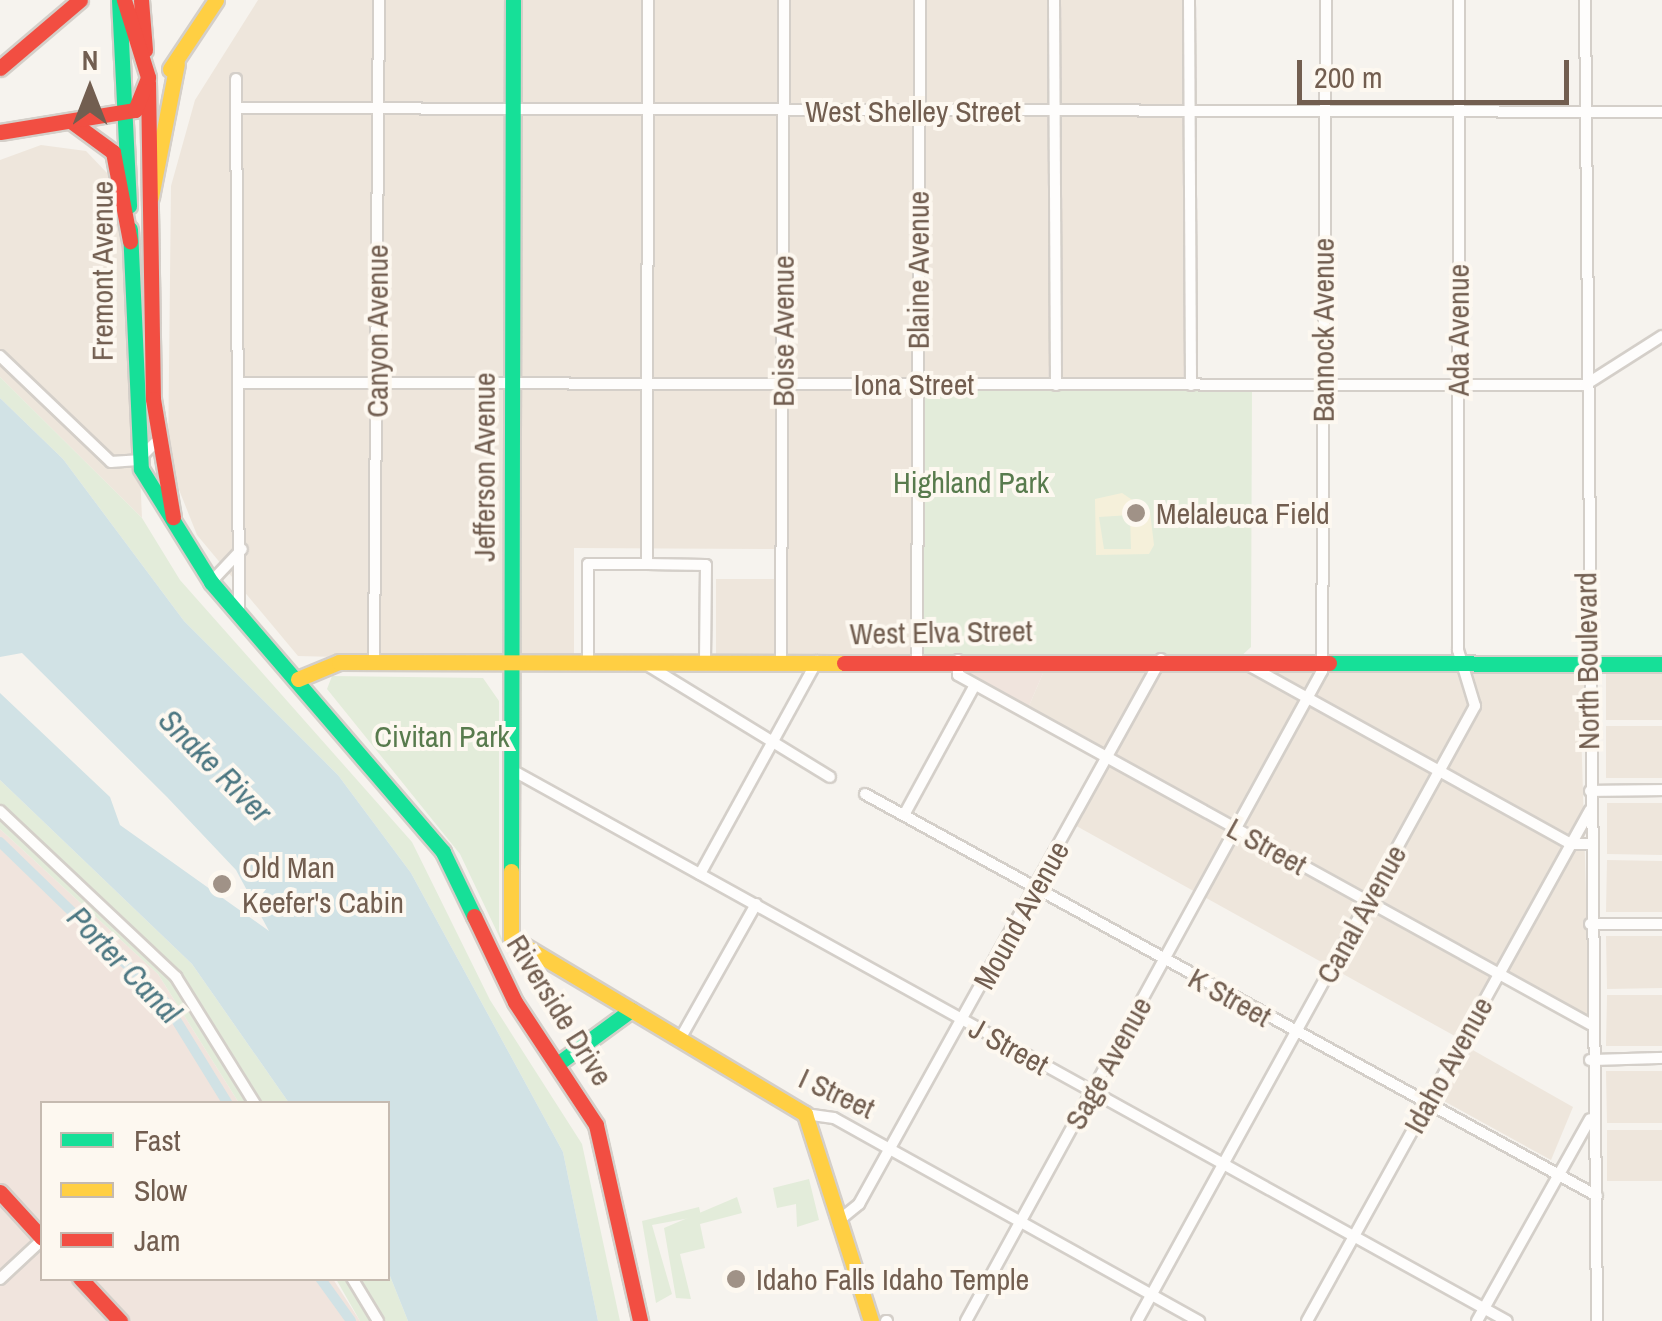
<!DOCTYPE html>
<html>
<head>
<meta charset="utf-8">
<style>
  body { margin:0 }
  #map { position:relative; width:1662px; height:1321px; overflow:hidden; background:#f6f3ee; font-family:"Archivo Narrow",sans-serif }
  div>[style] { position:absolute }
  .residential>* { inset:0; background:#eee6dc }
  .commercial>* { inset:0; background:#f0e4dd }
  .green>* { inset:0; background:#e3ecda }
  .sand>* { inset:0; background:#f5f0da }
  .water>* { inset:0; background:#d1e2e5 }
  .canal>* { height:10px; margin:-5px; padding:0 5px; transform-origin:5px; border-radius:5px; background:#d1e2e5 }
  .roads { filter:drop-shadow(2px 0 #d4cfc9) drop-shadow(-2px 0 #d4cfc9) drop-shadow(0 2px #d4cfc9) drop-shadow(0 -2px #d4cfc9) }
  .street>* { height:10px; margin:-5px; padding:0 5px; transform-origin:5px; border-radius:5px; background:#fefdfc }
  .fast>* { height:15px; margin:-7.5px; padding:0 7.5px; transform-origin:7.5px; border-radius:7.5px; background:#16e098 }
  .slow>* { height:15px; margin:-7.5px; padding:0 7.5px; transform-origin:7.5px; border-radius:7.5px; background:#ffcf43 }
  .jam>* { height:15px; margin:-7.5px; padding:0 7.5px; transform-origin:7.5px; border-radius:7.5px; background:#f24e42 }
  .dots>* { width:28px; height:28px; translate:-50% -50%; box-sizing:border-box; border:5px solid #fdf8f0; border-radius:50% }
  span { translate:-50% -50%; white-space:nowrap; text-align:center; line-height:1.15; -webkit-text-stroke:8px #fdf8f0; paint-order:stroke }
  .street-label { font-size:30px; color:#725e50 }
  .park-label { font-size:30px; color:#587b4d }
  .poi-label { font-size:30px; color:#725e50 }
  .left { translate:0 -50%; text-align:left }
  .water-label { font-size:32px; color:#4c7782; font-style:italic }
  .legend { position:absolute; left:40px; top:1101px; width:350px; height:180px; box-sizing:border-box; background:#fdf8f0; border:2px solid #c5bab0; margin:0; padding:12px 18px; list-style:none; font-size:30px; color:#725e50 }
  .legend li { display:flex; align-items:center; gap:20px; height:50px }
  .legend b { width:50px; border:2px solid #c5bab0 }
  .north { position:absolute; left:40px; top:40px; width:100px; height:100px; -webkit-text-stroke:8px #fdf8f0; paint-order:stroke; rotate:0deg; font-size:28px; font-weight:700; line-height:40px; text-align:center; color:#725e50 }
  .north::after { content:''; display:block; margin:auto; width:35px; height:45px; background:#725e50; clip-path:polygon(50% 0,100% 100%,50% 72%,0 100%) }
  .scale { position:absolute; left:1297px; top:60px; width:272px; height:45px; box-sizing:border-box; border:5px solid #725e50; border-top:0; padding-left:12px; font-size:30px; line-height:35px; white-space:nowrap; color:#725e50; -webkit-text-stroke:8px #fdf8f0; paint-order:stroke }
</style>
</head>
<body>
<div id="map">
  <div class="residential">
    <i style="clip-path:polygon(258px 0,1189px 0,1191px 385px,917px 660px,716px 662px,716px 579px,781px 579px,781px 549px,574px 548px,574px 663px,298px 656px,197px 535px,168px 462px,171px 186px,195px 100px)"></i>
    <i style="clip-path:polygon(41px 145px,86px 151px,108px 174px,130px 241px,142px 518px,0 377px,0 160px)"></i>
    <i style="clip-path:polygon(1049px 659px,1589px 665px,1581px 727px,1590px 1024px,1498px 975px,1462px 1040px,1071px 823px,1107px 757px,1026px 713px)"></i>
    <i style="clip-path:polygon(1662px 672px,1662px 720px,1606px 720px,1606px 673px)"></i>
    <i style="clip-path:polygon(1606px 726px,1662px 726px,1662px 778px,1606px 778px)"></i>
    <i style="clip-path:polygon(1607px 803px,1662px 803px,1662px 855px,1607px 854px)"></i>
    <i style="clip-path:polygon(1607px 860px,1662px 861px,1662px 912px,1606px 912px)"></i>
    <i style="clip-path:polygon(1606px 936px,1662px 936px,1662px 988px,1607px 989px)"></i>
    <i style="clip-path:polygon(1607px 995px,1662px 995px,1662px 1046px,1606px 1046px)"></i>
    <i style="clip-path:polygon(1471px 1049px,1573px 1107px,1551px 1160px,1442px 1100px)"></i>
    <i style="clip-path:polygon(1606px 1071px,1662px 1071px,1662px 1123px,1607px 1123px)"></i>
    <i style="clip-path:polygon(1607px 1130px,1662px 1130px,1662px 1181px,1607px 1181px)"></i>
  </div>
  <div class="commercial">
    <i style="clip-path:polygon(1049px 659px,1026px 713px,958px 675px,958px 660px)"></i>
    <i style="clip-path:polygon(0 829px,158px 974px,239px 1103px,42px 1104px,42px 1278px,333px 1279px,360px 1321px,0 1321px)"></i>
  </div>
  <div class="green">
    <i style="clip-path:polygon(0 377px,142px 518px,180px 580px,412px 842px,490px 1000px,582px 1144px,620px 1321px,598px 1321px,563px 1152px,411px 873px,338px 775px,184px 621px,63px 459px,0 398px)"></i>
    <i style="clip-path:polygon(917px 384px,1252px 385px,1251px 647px,1238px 659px,917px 660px)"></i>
    <i style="clip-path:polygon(332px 676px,483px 678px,499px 701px,499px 931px,508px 955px,460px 854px,327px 689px)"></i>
    <i style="clip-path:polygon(0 780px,192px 964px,289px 1103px,239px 1103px,158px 974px,0 829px)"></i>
    <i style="clip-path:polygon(809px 1179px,819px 1220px,797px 1227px,796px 1204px,777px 1208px,773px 1188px)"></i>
    <i style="clip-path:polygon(737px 1197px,742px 1213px,700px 1224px,705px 1248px,680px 1254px,691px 1299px,676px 1298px,664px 1228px)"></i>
    <i style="clip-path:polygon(699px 1207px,701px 1216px,652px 1225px,672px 1294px,656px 1303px,642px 1221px)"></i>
    <i style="clip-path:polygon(388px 1271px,408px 1321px,360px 1321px,336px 1279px,388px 1278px)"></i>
  </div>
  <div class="sand">
    <i style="clip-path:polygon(evenodd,1122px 493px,1150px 512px,1154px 545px,1149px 554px,1096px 555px,1095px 499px,1122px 493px,1130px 515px,1131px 549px,1104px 549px,1099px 517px,1130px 515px)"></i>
  </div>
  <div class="water">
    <i style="clip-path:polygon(0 398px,63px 459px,184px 621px,338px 775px,411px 873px,563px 1152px,598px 1321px,408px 1321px,388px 1271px,388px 1104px,289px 1103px,192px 964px,0 780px,0 693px,110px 797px,120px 825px,269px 931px,236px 870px,167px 797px,22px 653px,0 657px)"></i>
  </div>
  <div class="canal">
    <i style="left:0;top:842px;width:230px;rotate:44.1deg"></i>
    <i style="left:165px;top:1002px;width:120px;rotate:58.3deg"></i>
    <i style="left:320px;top:1278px;width:53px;rotate:54.2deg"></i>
  </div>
  <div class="roads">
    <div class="street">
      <i style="left:1054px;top:0;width:385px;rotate:89.7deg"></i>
      <i style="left:1189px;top:0;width:385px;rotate:89.7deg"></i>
      <i style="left:1585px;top:0;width:1321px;rotate:89.48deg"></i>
      <i style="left:236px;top:79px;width:531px;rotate:89.68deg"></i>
      <i style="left:241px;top:108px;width:1421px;rotate:0.16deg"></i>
      <i style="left:0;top:356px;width:153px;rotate:43.7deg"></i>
      <i style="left:111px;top:462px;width:27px;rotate:-4deg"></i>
      <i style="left:138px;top:460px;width:24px;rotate:-45deg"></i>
      <i style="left:243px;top:383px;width:1342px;rotate:0.09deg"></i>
      <i style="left:1585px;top:385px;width:91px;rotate:-32.5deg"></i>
      <i style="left:647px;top:564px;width:59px;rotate:1deg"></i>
      <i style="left:706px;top:565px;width:98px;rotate:90.6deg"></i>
      <i style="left:211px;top:582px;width:45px;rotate:-46.8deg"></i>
      <i style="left:917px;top:660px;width:660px;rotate:-89.74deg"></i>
      <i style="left:958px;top:660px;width:15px;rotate:90deg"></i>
      <i style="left:958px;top:675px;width:722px;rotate:28.91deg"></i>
      <i style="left:374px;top:662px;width:662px;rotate:-89.57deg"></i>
      <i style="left:781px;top:662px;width:662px;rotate:-89.74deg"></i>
      <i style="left:588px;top:663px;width:99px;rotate:-90deg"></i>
      <i style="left:588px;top:564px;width:59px"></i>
      <i style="left:647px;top:564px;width:564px;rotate:-89.9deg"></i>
      <i style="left:644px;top:663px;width:218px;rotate:31.5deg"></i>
      <i style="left:1248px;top:665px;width:369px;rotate:29deg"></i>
      <i style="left:1571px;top:844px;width:19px"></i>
      <i style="left:512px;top:770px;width:1137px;rotate:28.98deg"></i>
      <i style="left:1590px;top:791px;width:72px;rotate:-0.8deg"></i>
      <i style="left:865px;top:794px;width:835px;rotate:28.77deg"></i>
      <i style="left:0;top:811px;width:242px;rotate:43.3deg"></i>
      <i style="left:176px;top:977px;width:150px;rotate:58.1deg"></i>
      <i style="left:904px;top:815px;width:148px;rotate:-61.4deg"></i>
      <i style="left:700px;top:874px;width:243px;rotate:-61.2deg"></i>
      <i style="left:1590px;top:924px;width:72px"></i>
      <i style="left:680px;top:1039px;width:155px;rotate:-60.6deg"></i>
      <i style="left:1590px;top:1060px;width:72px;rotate:-1.6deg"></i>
      <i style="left:805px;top:1114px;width:29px;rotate:8deg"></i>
      <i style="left:834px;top:1118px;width:418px;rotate:29.1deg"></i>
      <i style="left:843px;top:1217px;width:21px;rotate:-39deg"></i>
      <i style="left:859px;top:1204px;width:623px;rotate:-61.01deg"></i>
      <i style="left:352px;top:1278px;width:50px;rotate:58.8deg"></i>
      <i style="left:0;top:1279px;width:57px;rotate:-42.9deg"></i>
      <i style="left:886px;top:1321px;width:1px"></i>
      <i style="left:966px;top:1321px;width:741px;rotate:-61.29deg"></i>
      <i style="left:1322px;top:671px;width:671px;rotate:-89.66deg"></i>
      <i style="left:1137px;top:1321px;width:702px;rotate:-61.21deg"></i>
      <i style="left:1475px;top:706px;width:59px;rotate:-106.9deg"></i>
      <i style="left:1458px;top:650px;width:650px;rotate:-89.91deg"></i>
      <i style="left:1307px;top:1321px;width:584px;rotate:-61.02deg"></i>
      <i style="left:1477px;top:1321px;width:231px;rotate:-60.8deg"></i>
    </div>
    <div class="fast">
      <i style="left:119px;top:0;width:206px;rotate:87.2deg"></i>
      <i style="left:130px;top:229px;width:240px;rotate:87.4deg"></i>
      <i style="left:141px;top:469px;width:133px;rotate:58.2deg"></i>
      <i style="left:211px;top:582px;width:356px;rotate:49.3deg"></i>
      <i style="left:443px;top:852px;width:71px;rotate:64.2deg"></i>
      <i style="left:1329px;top:663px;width:333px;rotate:0.2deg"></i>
      <i style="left:511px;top:871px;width:871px;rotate:-89.87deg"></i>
      <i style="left:560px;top:1062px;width:88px;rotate:-36.2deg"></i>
    </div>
    <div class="slow">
      <i style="left:170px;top:69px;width:83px;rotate:-56.3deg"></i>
      <i style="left:151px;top:197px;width:136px;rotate:-79deg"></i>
      <i style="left:298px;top:679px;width:44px;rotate:-22.5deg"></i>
      <i style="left:339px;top:662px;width:505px;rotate:0.11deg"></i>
      <i style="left:511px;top:871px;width:67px;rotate:90deg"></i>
      <i style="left:511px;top:938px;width:343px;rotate:30.9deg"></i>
      <i style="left:805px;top:1114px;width:217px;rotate:72.3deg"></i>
    </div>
    <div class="jam">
      <i style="left:141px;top:0;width:50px;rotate:85.4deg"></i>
      <i style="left:0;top:68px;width:105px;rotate:-40.4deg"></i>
      <i style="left:148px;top:82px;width:317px;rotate:89.1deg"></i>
      <i style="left:153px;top:399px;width:120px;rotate:80.4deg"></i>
      <i style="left:72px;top:122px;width:51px;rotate:36.2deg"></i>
      <i style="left:113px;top:152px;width:91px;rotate:79.2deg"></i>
      <i style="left:0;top:132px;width:137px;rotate:-9.3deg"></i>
      <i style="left:135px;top:110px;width:35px;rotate:-68deg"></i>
      <i style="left:148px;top:77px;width:81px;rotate:-107.3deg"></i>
      <i style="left:844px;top:663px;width:485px"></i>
      <i style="left:474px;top:916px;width:95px;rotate:64.5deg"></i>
      <i style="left:515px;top:1002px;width:147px;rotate:56.6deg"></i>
      <i style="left:596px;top:1125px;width:201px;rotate:77.3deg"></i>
      <i style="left:0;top:1192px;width:62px;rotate:47.6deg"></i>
      <i style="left:80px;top:1278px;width:59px;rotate:47.1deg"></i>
    </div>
  </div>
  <div class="dots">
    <i style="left:1136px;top:513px;background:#a09287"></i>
    <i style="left:222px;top:884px;background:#a09287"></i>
    <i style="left:736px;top:1279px;background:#a09287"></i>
  </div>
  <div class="street-label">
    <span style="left:913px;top:111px">West Shelley Street</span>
    <span style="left:918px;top:270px;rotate:-90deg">Blaine Avenue</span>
    <span style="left:102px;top:271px;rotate:-90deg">Fremont Avenue</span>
    <span style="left:1323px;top:330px;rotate:-90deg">Bannock Avenue</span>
    <span style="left:1458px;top:330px;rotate:-90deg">Ada Avenue</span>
    <span style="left:377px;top:331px;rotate:-90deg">Canyon Avenue</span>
    <span style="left:783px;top:331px;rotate:-90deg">Boise Avenue</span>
    <span style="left:914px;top:384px">Iona Street</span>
    <span style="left:484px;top:467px;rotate:-90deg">Jefferson Avenue</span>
    <span style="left:941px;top:632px;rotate:-1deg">West Elva Street</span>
    <span style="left:1587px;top:661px;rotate:-91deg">North Boulevard</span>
    <span style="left:1267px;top:846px;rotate:29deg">L Street</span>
    <span style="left:1361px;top:914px;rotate:-61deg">Canal Avenue</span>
    <span style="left:1021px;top:915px;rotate:-61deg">Mound Avenue</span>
    <span style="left:1230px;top:997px;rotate:29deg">K Street</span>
    <span style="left:560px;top:1010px;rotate:58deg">Riverside Drive</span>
    <span style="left:1009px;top:1046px;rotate:29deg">J Street</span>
    <span style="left:1108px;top:1063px;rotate:-61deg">Sage Avenue</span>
    <span style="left:1448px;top:1065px;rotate:-61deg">Idaho Avenue</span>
    <span style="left:837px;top:1093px;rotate:25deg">I Street</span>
  </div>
  <div class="park-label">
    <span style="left:971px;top:482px">Highland Park</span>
    <span style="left:442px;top:736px">Civitan Park</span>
  </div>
  <div class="poi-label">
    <span class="left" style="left:1156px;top:513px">Melaleuca Field</span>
    <span class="left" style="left:242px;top:884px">Old Man<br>Keefer's Cabin</span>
    <span class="left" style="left:756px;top:1279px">Idaho Falls Idaho Temple</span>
  </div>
  <div class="water-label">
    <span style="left:215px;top:766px;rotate:45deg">Snake River</span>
    <span style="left:124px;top:965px;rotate:46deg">Porter Canal</span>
  </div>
  <ul class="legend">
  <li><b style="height:12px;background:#16e098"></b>Fast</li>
  <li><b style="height:12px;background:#ffcf43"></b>Slow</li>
  <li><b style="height:12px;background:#f24e42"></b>Jam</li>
  </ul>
  <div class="north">N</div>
  <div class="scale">200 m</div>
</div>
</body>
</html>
